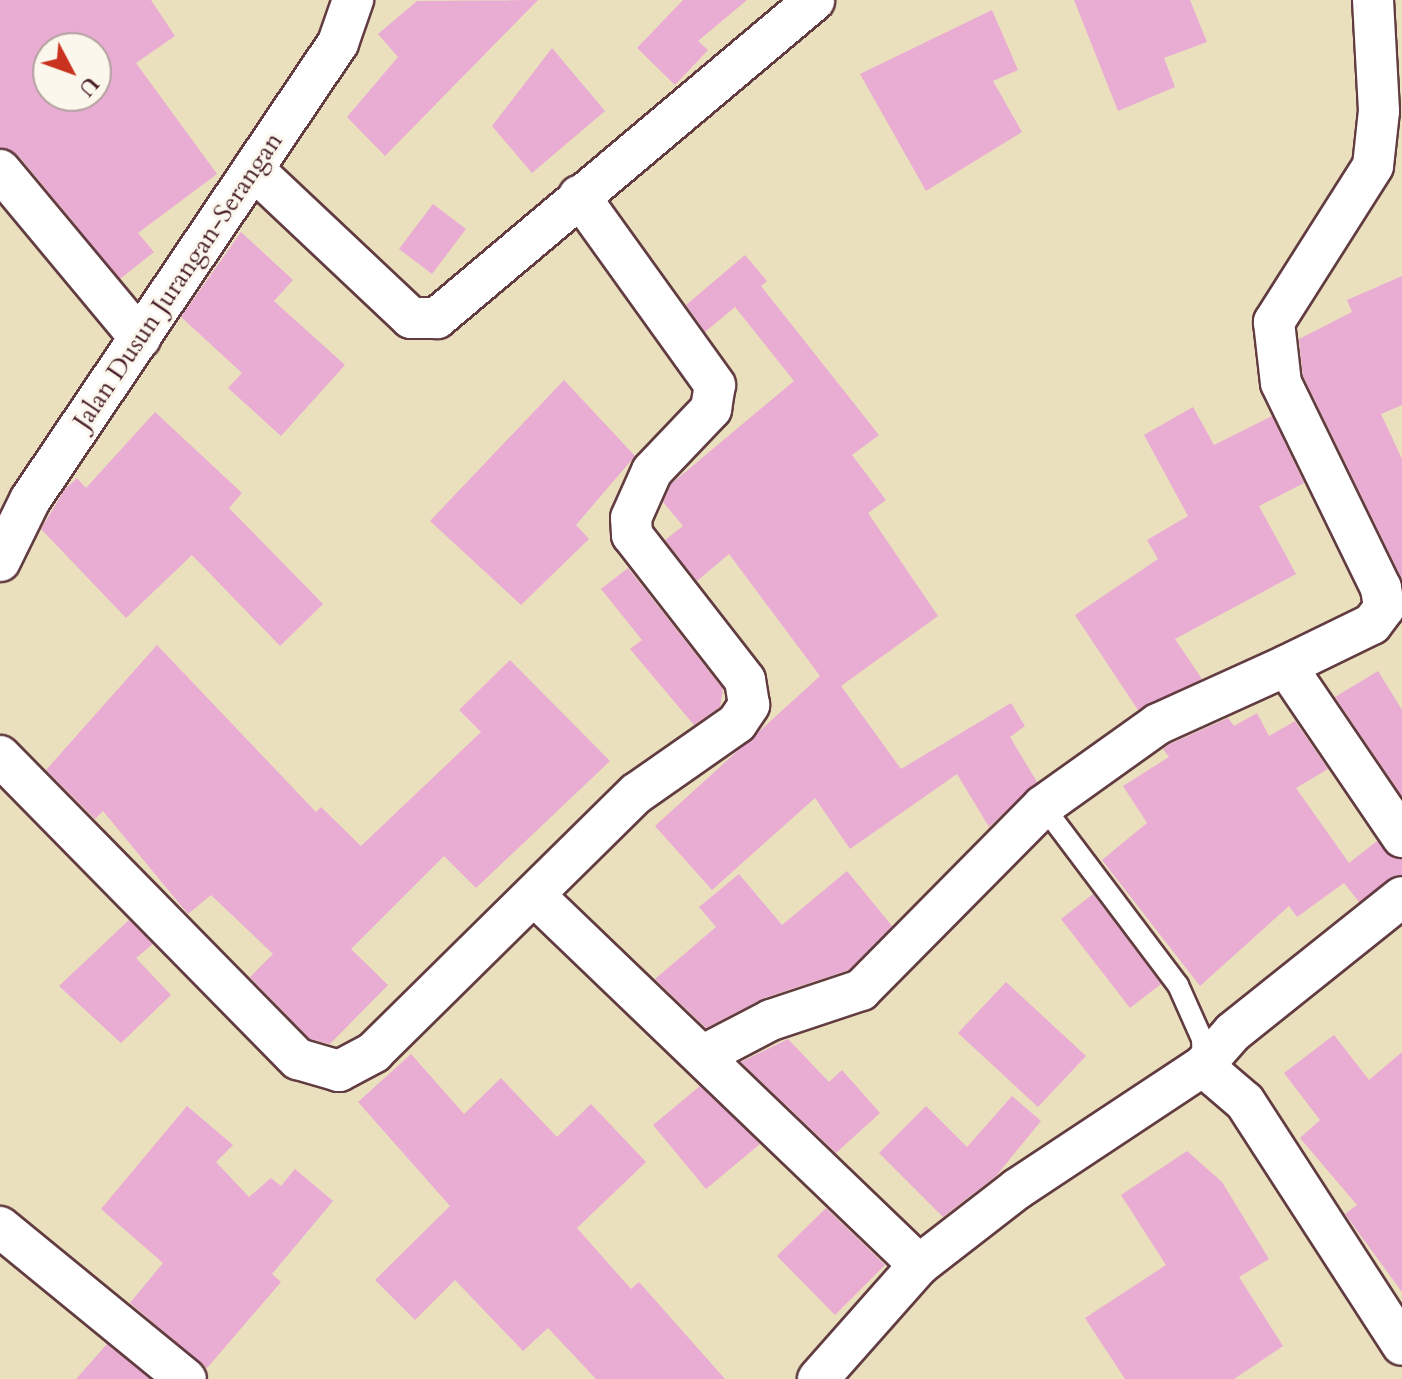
<!DOCTYPE html>
<html>
<head>
<meta charset="utf-8">
<style>
  body { margin:0 }
  #map { position:relative; width:1402px; height:1379px; overflow:hidden; background:#ebe0be; font-family:Cardo,serif }
  div>[style] { position:absolute }
  .building>* { inset:0; background:#e9acd2 }
  .roads { filter:drop-shadow(2px 0 #623c41) drop-shadow(-2px 0 #623c41) drop-shadow(0 2px #623c41) drop-shadow(0 -2px #623c41) }
  .lane>* { height:20px; margin:-10px; padding:0 10px; transform-origin:10px; border-radius:10px; background:#fff }
  .street>* { height:40px; margin:-20px; padding:0 20px; transform-origin:20px; border-radius:20px; background:#fff }
  span { translate:-50% -50%; white-space:nowrap; text-align:center; line-height:1.15; -webkit-text-stroke:6px #fbf7ec; paint-order:stroke }
  .street-label { font-size:26px; color:#4a1f2b }
  .north { position:absolute; left:32px; top:32px; width:80px; height:80px; box-sizing:border-box; background:#fbf7ec; border:2px solid #b4a19f; border-radius:50%; rotate:131deg; font-size:22px; font-weight:700; line-height:32px; text-align:center; color:#4a1f2b }
  .north::after { content:''; display:block; margin:auto; width:28px; height:36px; background:#c8321e; clip-path:polygon(50% 0,100% 100%,50% 72%,0 100%) }
</style>
</head>
<body>
<div id="map">
  <div class="building">
    <i style="clip-path:polygon(evenodd,0 0,151px 0,175px 36px,136px 63px,217px 174px,138px 233px,154px 252px,120px 279px,18px 155px,0 148px,0 0,48px 48px,96px 48px,96px 96px,48px 96px,48px 48px)"></i>
    <i style="clip-path:polygon(538px 0,385px 156px,347px 117px,398px 57px,378px 34px,417px 1px)"></i>
    <i style="clip-path:polygon(683px 0,747px 0,698px 41px,708px 50px,675px 85px,637px 48px)"></i>
    <i style="clip-path:polygon(1074px 0,1190px 0,1207px 42px,1164px 58px,1175px 87px,1118px 111px)"></i>
    <i style="clip-path:polygon(992px 10px,1018px 70px,993px 81px,1022px 132px,926px 191px,860px 74px)"></i>
    <i style="clip-path:polygon(552px 48px,605px 111px,532px 173px,492px 126px)"></i>
    <i style="clip-path:polygon(433px 204px,466px 229px,432px 274px,399px 249px)"></i>
    <i style="clip-path:polygon(241px 232px,293px 280px,274px 301px,345px 365px,281px 436px,228px 388px,242px 373px,181px 317px)"></i>
    <i style="clip-path:polygon(745px 255px,767px 281px,761px 286px,879px 435px,852px 455px,886px 500px,868px 513px,938px 616px,841px 686px,901px 769px,1011px 703px,1025px 726px,1010px 737px,1037px 782px,989px 827px,957px 774px,850px 849px,815px 798px,712px 890px,655px 826px,820px 676px,729px 554px,697px 581px,665px 540px,683px 526px,663px 502px,671px 484px,794px 381px,735px 307px,705px 332px,686px 305px)"></i>
    <i style="clip-path:polygon(1402px 276px,1402px 405px,1381px 414px,1402px 459px,1402px 579px,1303px 376px,1299px 339px,1352px 312px,1347px 300px)"></i>
    <i style="clip-path:polygon(564px 380px,635px 456px,576px 525px,589px 539px,521px 605px,430px 521px)"></i>
    <i style="clip-path:polygon(1193px 407px,1214px 445px,1272px 416px,1304px 483px,1259px 506px,1296px 574px,1175px 639px,1202px 679px,1138px 710px,1075px 615px,1158px 559px,1147px 540px,1188px 516px,1144px 435px)"></i>
    <i style="clip-path:polygon(155px 412px,242px 493px,229px 508px,323px 604px,280px 646px,192px 555px,126px 618px,41px 529px,65px 489px,77px 478px,86px 488px)"></i>
    <i style="clip-path:polygon(628px 568px,723px 689px,720px 707px,694px 725px,630px 649px,642px 640px,601px 589px)"></i>
    <i style="clip-path:polygon(157px 645px,316px 812px,321px 807px,361px 846px,481px 732px,459px 710px,510px 660px,610px 761px,476px 888px,444px 856px,351px 949px,388px 985px,330px 1044px,310px 1039px,250px 977px,273px 954px,211px 895px,188px 914px,103px 811px,95px 819px,46px 770px)"></i>
    <i style="clip-path:polygon(1378px 671px,1402px 710px,1402px 796px,1335px 697px)"></i>
    <i style="clip-path:polygon(1257px 713px,1269px 736px,1295px 721px,1328px 769px,1296px 788px,1349px 863px,1377px 841px,1402px 860px,1402px 875px,1359px 902px,1344px 883px,1297px 917px,1289px 906px,1200px 986px,1102px 860px,1147px 823px,1123px 786px,1169px 757px,1163px 749px,1170px 744px,1228px 718px,1234px 726px)"></i>
    <i style="clip-path:polygon(847px 871px,892px 926px,849px 970px,764px 998px,706px 1028px,655px 979px,716px 927px,699px 907px,739px 874px,782px 925px)"></i>
    <i style="clip-path:polygon(1093px 894px,1161px 984px,1130px 1008px,1061px 919px)"></i>
    <i style="clip-path:polygon(129px 920px,153px 944px,136px 958px,171px 995px,121px 1043px,59px 986px)"></i>
    <i style="clip-path:polygon(1006px 982px,1086px 1056px,1038px 1107px,958px 1033px)"></i>
    <i style="clip-path:polygon(1334px 1035px,1369px 1080px,1402px 1052px,1402px 1292px,1345px 1214px,1357px 1205px,1300px 1138px,1320px 1120px,1284px 1073px)"></i>
    <i style="clip-path:polygon(788px 1039px,829px 1082px,842px 1070px,880px 1113px,836px 1153px,741px 1062px)"></i>
    <i style="clip-path:polygon(411px 1054px,464px 1114px,501px 1078px,557px 1137px,591px 1104px,646px 1162px,577px 1228px,631px 1289px,639px 1282px,725px 1379px,596px 1379px,548px 1328px,523px 1351px,455px 1280px,415px 1320px,375px 1280px,450px 1206px,358px 1102px)"></i>
    <i style="clip-path:polygon(700px 1086px,760px 1144px,706px 1189px,653px 1125px)"></i>
    <i style="clip-path:polygon(1012px 1096px,1041px 1121px,996px 1176px,943px 1217px,879px 1153px,926px 1106px,967px 1147px)"></i>
    <i style="clip-path:polygon(187px 1106px,233px 1145px,216px 1162px,249px 1197px,271px 1178px,281px 1186px,295px 1169px,333px 1201px,272px 1274px,281px 1282px,207px 1368px,130px 1303px,163px 1263px,101px 1209px)"></i>
    <i style="clip-path:polygon(1187px 1151px,1222px 1182px,1269px 1259px,1239px 1277px,1283px 1346px,1234px 1379px,1125px 1379px,1085px 1318px,1166px 1265px,1121px 1195px)"></i>
    <i style="clip-path:polygon(826px 1208px,885px 1265px,835px 1315px,777px 1256px)"></i>
    <i style="clip-path:polygon(107px 1344px,150px 1379px,76px 1379px)"></i>
  </div>
  <div class="roads">
    <div class="lane">
      <i style="left:1043px;top:806px;width:224px;rotate:53deg"></i>
      <i style="left:1178px;top:985px;width:59px;rotate:66deg"></i>
      <i style="left:1202px;top:1039px;width:24px;rotate:88deg"></i>
    </div>
    <div class="street">
      <i style="left:1373px;top:0;width:111px;rotate:86.9deg"></i>
      <i style="left:1379px;top:111px;width:55px;rotate:96.2deg"></i>
      <i style="left:1373px;top:166px;width:185px;rotate:122.4deg"></i>
      <i style="left:1274px;top:322px;width:61px;rotate:83.5deg"></i>
      <i style="left:1281px;top:383px;width:228px;rotate:64deg"></i>
      <i style="left:1381px;top:588px;width:20px;rotate:81deg"></i>
      <i style="left:1384px;top:608px;width:20px;rotate:127deg"></i>
      <i style="left:1372px;top:624px;width:96px;rotate:154deg"></i>
      <i style="left:1286px;top:666px;width:207px;rotate:55.8deg"></i>
      <i style="left:253px;top:169px;width:217px;rotate:43.3deg"></i>
      <i style="left:411px;top:318px;width:26px"></i>
      <i style="left:437px;top:318px;width:493px;rotate:-40.1deg"></i>
      <i style="left:0;top:170px;width:219px;rotate:50.2deg"></i>
      <i style="left:0;top:561px;width:68px;rotate:-63.8deg"></i>
      <i style="left:30px;top:500px;width:551px;rotate:-56.02deg"></i>
      <i style="left:338px;top:43px;width:46px;rotate:-70.8deg"></i>
      <i style="left:0;top:756px;width:425px;rotate:45.5deg"></i>
      <i style="left:298px;top:1059px;width:43px;rotate:16.3deg"></i>
      <i style="left:339px;top:1071px;width:40px;rotate:-28deg"></i>
      <i style="left:374px;top:1052px;width:369px;rotate:-44.6deg"></i>
      <i style="left:637px;top:793px;width:122px;rotate:-35deg"></i>
      <i style="left:737px;top:723px;width:22px;rotate:-56deg"></i>
      <i style="left:749px;top:705px;width:25px;rotate:-99deg"></i>
      <i style="left:745px;top:680px;width:184px;rotate:-127.9deg"></i>
      <i style="left:632px;top:535px;width:17px;rotate:-93deg"></i>
      <i style="left:631px;top:518px;width:51px;rotate:-65.9deg"></i>
      <i style="left:652px;top:471px;width:86px;rotate:-46.4deg"></i>
      <i style="left:711px;top:409px;width:24px;rotate:-81deg"></i>
      <i style="left:715px;top:385px;width:233px;rotate:-125.7deg"></i>
      <i style="left:537px;top:898px;width:530px;rotate:43.85deg"></i>
      <i style="left:702px;top:1056px;width:78px;rotate:-27.6deg"></i>
      <i style="left:771px;top:1020px;width:95px;rotate:-18.4deg"></i>
      <i style="left:861px;top:990px;width:259px;rotate:-45.3deg"></i>
      <i style="left:1043px;top:806px;width:141px;rotate:-35.5deg"></i>
      <i style="left:1158px;top:724px;width:141px;rotate:-24.4deg"></i>
      <i style="left:1203px;top:1066px;width:45px;rotate:-48.6deg"></i>
      <i style="left:1233px;top:1032px;width:216px;rotate:-38.6deg"></i>
      <i style="left:0;top:1227px;width:240px;rotate:39.3deg"></i>
      <i style="left:818px;top:1379px;width:152px;rotate:-48.5deg"></i>
      <i style="left:919px;top:1265px;width:124px;rotate:-37.8deg"></i>
      <i style="left:1017px;top:1189px;width:223px;rotate:-33.5deg"></i>
      <i style="left:1203px;top:1066px;width:55px;rotate:40.6deg"></i>
      <i style="left:1245px;top:1102px;width:289px;rotate:57.1deg"></i>
    </div>
  </div>
  <div class="street-label">
    <span style="left:178px;top:281px;rotate:-56deg">Jalan Dusun Jurangan-Serangan</span>
  </div>
  <div class="north">U</div>
</div>
</body>
</html>
